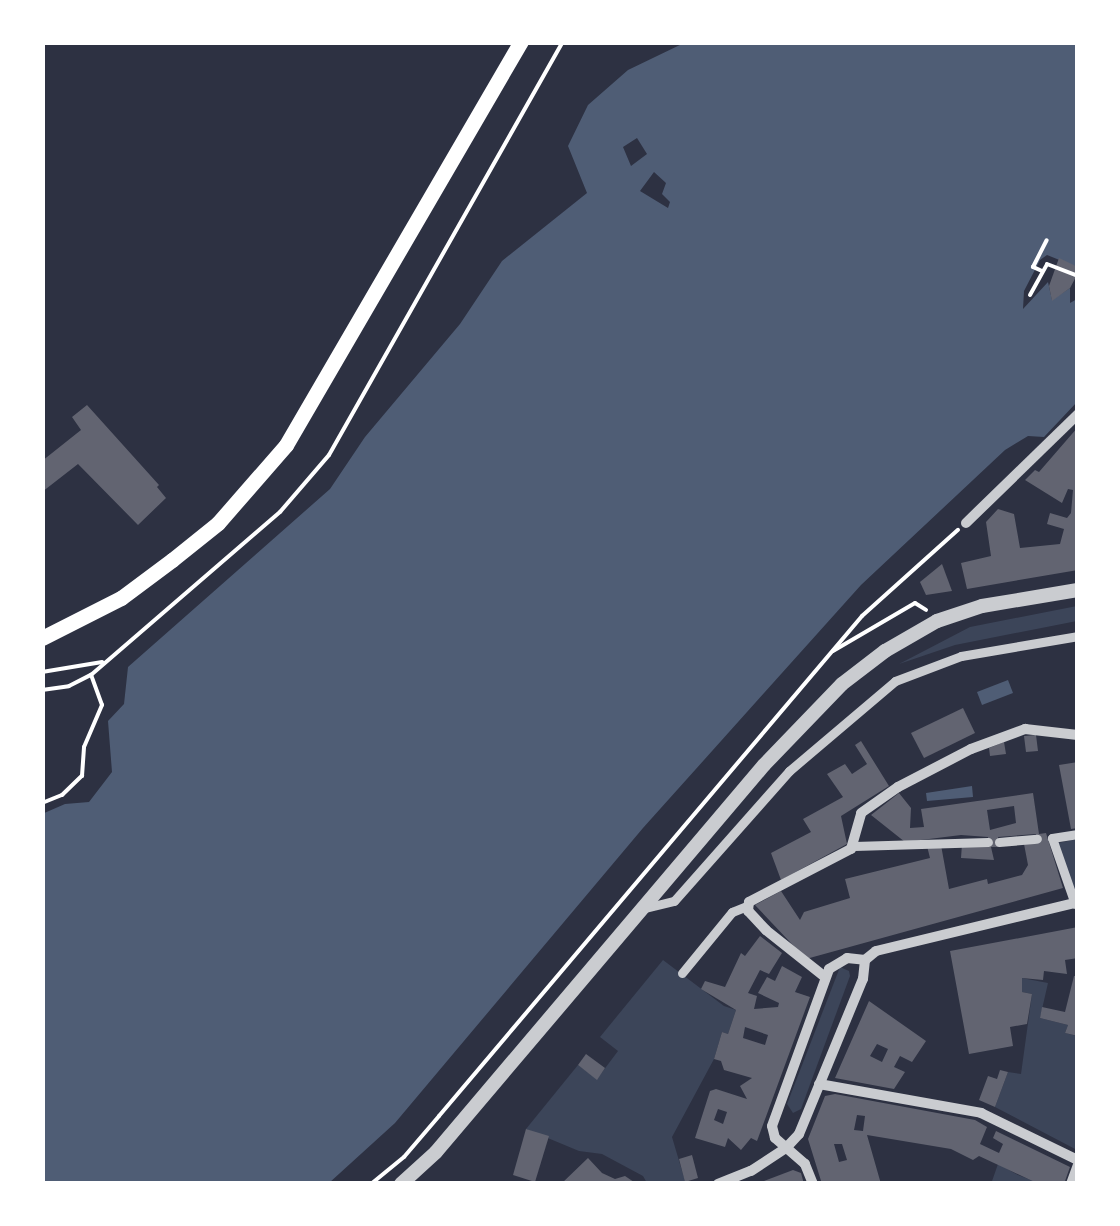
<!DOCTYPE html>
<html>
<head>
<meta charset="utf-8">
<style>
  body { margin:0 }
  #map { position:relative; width:1120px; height:1226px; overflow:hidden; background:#2d3142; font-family:"DejaVu Sans",sans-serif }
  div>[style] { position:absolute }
  .green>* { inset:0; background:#3c4559 }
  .water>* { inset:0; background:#4f5d75 }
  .building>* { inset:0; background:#626471 }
  .path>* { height:4px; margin:-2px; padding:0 2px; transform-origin:2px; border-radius:2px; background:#fff }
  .pedestrian>* { height:9px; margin:-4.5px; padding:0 4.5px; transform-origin:4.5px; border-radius:4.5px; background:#caccd0 }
  .minor>* { height:10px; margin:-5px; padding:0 5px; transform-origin:5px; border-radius:5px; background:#caccd0 }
  .tertiary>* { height:14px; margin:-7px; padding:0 7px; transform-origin:7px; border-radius:7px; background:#caccd0 }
  .secondary>* { height:15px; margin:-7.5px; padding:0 7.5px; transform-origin:7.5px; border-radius:7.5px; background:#fff }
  span { translate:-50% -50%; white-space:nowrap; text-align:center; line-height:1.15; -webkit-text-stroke:10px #fff; paint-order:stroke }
  .frame { position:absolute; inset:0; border:45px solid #fff; pointer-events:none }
</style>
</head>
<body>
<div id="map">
  <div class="green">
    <i style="clip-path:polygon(1077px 606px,1077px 621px,955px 645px,899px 664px,970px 627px)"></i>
    <i style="clip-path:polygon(1077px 839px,1077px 897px,1075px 897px,1058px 843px)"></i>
    <i style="clip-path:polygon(663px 960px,724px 1006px,736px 1010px,728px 1034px,722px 1032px,714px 1059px,672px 1137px,685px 1181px,647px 1183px,643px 1176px,602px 1154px,579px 1151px,526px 1129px,578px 1065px,597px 1079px,618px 1051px,600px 1037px)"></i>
    <i style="clip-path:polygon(840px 967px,849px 971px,850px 976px,801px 1109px,793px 1113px,787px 1104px)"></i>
    <i style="clip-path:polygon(1022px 978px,1048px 983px,1040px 1018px,1068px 1025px,1065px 1033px,1077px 1036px,1077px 1150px,995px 1107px,1008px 1072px,1021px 1074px,1032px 994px,1022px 992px)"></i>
    <i style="clip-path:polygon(998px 1164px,1018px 1175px,1039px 1183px,991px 1184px)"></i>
  </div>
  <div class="water">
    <i style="clip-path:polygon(evenodd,684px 43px,1077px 43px,1077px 267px,1047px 255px,1040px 260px,1024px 291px,1023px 309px,1048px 282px,1052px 300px,1070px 288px,1070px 303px,1077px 299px,1077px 402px,1044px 437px,1028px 436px,1005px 450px,861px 585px,643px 828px,395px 1123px,329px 1183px,43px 1183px,42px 814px,65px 804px,89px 802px,112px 772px,108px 721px,124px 704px,128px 667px,330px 489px,365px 437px,460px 324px,502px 261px,587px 193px,568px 146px,588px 105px,628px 70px,684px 43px,637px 138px,647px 154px,631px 166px,623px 147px,637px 138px,684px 43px,654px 172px,666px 183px,662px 194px,670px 202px,668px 208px,640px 191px,654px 172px)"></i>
    <i style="clip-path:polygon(1008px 680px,1013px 693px,982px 705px,977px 692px)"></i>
    <i style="clip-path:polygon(972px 786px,973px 797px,927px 801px,926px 793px)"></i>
  </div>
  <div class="building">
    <i style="clip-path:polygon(1059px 258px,1078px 267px,1078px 273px,1070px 288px,1052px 301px,1049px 286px)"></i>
    <i style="clip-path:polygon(87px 405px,159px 485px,157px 487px,166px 498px,138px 525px,78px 464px,42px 492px,42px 461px,81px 430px,72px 417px)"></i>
    <i style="clip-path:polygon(1078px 427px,1078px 570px,967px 589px,961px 563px,991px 556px,986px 522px,998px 509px,1014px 514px,1020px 548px,1060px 544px,1064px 529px,1047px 524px,1050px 513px,1067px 518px,1071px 513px,1073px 490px,1068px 489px,1062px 503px,1025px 480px,1035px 470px,1039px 472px)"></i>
    <i style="clip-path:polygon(942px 564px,952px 591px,926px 595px,920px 582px)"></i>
    <i style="clip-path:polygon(963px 708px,975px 733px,924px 758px,911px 733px)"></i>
    <i style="clip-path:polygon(1036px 735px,1038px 751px,1026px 752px,1024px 736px)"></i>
    <i style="clip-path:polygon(861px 741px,889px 786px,841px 816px,847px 844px,781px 880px,771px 853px,811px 832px,803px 819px,843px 797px,827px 774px,845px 764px,852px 774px,867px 764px,855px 745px)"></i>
    <i style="clip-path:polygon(1004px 742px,1006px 754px,990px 756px,989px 748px)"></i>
    <i style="clip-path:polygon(1078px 762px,1078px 828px,1071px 829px,1059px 765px)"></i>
    <i style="clip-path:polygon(evenodd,899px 793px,911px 808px,910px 828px,924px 827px,921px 809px,1033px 793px,1039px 834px,1046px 833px,1063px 888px,806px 959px,755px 905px,781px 891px,800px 920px,804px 912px,850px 898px,845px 879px,930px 858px,927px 846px,941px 845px,949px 889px,987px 879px,988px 884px,1022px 875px,1028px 865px,1024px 844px,1038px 844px,1036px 834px,998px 837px,1000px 847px,991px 847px,994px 860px,961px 858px,962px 844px,988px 846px,988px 837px,961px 835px,905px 842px,871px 815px,899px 793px,1014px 806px,1016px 823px,990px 830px,987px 810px,1014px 806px)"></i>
    <i style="clip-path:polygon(1078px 927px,1078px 958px,1065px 960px,1067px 974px,1044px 971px,1043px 980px,1022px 978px,1022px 992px,1032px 994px,1027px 1024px,1010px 1027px,1013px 1046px,969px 1054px,950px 951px)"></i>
    <i style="clip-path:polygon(evenodd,760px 936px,782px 953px,769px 974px,760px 970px,748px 993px,757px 996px,754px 1009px,778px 1007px,779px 1003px,758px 993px,767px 977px,775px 981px,782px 966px,802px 977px,795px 992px,810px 997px,757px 1141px,751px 1138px,741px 1150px,728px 1138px,725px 1147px,695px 1138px,710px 1091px,716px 1089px,747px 1099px,740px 1086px,752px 1078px,724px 1070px,721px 1061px,714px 1059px,722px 1032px,728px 1034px,736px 1010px,701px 989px,705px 981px,725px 987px,741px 953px,745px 956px,760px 936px,745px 1027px,768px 1035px,765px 1045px,743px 1038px,745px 1027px,760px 936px,718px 1109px,727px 1112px,723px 1124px,714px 1120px,718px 1109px)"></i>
    <i style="clip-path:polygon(1074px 976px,1078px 976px,1078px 1036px,1065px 1033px,1068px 1025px,1040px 1018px,1042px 1007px,1065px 1012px)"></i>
    <i style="clip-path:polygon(evenodd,869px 1001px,926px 1041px,912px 1062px,900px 1056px,894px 1067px,905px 1072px,894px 1089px,835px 1078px,869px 1001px,877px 1044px,888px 1049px,882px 1062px,870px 1056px,877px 1044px)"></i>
    <i style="clip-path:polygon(586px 1054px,605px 1068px,597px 1080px,578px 1065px)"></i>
    <i style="clip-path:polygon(1000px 1070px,1008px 1072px,995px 1107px,979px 1100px,988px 1076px,997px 1079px)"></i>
    <i style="clip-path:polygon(evenodd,835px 1094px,975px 1120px,987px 1127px,980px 1144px,999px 1153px,1003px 1144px,993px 1138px,996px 1131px,1070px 1167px,1064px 1184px,1039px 1184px,979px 1156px,973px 1160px,951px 1149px,867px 1135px,881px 1184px,822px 1184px,808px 1139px,825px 1096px,835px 1094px,857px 1115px,865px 1116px,863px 1131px,854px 1130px,857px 1115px,835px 1094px,834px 1144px,842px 1144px,847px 1160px,839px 1162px,834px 1144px)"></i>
    <i style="clip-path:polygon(526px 1129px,549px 1136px,535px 1182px,513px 1175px)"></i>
    <i style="clip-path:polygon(692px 1155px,698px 1178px,685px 1182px,679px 1159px)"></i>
    <i style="clip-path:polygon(588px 1158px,602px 1173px,615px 1179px,625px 1176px,637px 1184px,561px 1184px)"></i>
    <i style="clip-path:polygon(793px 1170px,801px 1173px,804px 1184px,756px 1184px)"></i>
  </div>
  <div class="path">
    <i style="left:1042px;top:271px;width:10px;rotate:-156deg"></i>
    <i style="left:1033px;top:267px;width:30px;rotate:-63deg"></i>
    <i style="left:1030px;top:295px;width:35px;rotate:-61deg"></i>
    <i style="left:1047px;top:264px;width:33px;rotate:21deg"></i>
    <i style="left:833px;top:651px;width:95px;rotate:-30.3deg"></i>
    <i style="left:915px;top:603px;width:13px;rotate:32deg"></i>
    <i style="left:42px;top:672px;width:61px;rotate:-9.5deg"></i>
    <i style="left:42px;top:690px;width:27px;rotate:-8deg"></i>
    <i style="left:69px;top:686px;width:25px;rotate:-27deg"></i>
    <i style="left:91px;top:675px;width:250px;rotate:-40.8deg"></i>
    <i style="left:280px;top:512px;width:75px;rotate:-49.3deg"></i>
    <i style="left:329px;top:455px;width:475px;rotate:-60.5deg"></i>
    <i style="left:42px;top:803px;width:22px;rotate:-22deg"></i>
    <i style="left:62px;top:795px;width:28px;rotate:-44deg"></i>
    <i style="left:82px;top:776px;width:29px;rotate:-86deg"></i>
    <i style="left:84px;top:747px;width:46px;rotate:-66.8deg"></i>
    <i style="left:102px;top:705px;width:32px;rotate:-110deg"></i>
    <i style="left:371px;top:1184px;width:43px;rotate:-39.3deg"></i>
    <i style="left:404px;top:1157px;width:54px;rotate:-49.5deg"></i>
    <i style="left:439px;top:1116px;width:655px;rotate:-49.77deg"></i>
    <i style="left:862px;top:616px;width:129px;rotate:-41.9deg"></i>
  </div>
  <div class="pedestrian">
    <i style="left:999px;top:842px;width:38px;rotate:-5deg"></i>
    <i style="left:854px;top:846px;width:134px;rotate:-1.7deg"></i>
    <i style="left:1075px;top:904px;width:70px;rotate:-109.2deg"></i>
    <i style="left:1052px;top:838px;width:26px;rotate:-9deg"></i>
    <i style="left:641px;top:909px;width:34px;rotate:-14deg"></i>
    <i style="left:674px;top:901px;width:174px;rotate:-48.5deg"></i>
    <i style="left:789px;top:771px;width:139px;rotate:-40.3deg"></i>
    <i style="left:895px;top:681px;width:71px;rotate:-20.7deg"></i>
    <i style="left:961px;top:656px;width:119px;rotate:-9.7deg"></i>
    <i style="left:682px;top:973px;width:79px;rotate:-50.7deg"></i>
    <i style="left:732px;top:912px;width:16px;rotate:-22deg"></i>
  </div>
  <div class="minor">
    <i style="left:966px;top:523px;width:156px;rotate:-44.2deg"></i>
    <i style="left:825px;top:977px;width:75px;rotate:-141.5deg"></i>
    <i style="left:766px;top:930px;width:26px;rotate:-133deg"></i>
    <i style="left:748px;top:911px;width:9px;rotate:-84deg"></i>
    <i style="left:749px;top:902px;width:115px;rotate:-27.5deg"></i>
    <i style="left:851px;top:849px;width:37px;rotate:-74deg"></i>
    <i style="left:861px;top:813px;width:45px;rotate:-35.1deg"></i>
    <i style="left:898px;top:787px;width:82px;rotate:-27.5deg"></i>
    <i style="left:971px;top:749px;width:58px;rotate:-20.3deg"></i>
    <i style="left:1025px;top:729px;width:53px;rotate:6.5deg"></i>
    <i style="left:819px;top:1084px;width:165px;rotate:10.1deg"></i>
    <i style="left:981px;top:1113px;width:108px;rotate:25.9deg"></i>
    <i style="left:718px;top:1184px;width:35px;rotate:-22deg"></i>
    <i style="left:751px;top:1171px;width:42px;rotate:-33.3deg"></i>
    <i style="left:786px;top:1148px;width:19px;rotate:-47deg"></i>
    <i style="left:799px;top:1134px;width:168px;rotate:-67.6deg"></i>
    <i style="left:863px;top:979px;width:19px;rotate:-84deg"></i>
    <i style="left:865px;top:960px;width:14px;rotate:-39deg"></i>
    <i style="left:876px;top:951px;width:208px;rotate:-13.6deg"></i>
    <i style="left:813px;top:1184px;width:22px;rotate:-112deg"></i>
    <i style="left:805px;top:1164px;width:40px;rotate:-139deg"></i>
    <i style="left:775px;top:1138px;width:12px;rotate:-104deg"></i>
    <i style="left:772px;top:1126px;width:167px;rotate:-70deg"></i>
    <i style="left:829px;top:969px;width:21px;rotate:-31deg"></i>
    <i style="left:847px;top:958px;width:18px;rotate:6deg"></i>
    <i style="left:1071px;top:1184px;width:20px;rotate:-70deg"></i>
  </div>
  <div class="tertiary">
    <i style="left:401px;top:1184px;width:47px;rotate:-42.4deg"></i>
    <i style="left:436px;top:1152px;width:507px;rotate:-49.72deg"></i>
    <i style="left:764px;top:765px;width:112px;rotate:-46.1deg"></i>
    <i style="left:842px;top:684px;width:54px;rotate:-37.5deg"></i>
    <i style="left:885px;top:651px;width:60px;rotate:-30deg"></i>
    <i style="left:937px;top:621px;width:47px;rotate:-18.4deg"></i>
    <i style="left:982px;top:606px;width:97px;rotate:-9.5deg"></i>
  </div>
  <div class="secondary">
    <i style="left:42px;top:638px;width:89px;rotate:-26.9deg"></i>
    <i style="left:121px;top:598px;width:64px;rotate:-36.7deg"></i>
    <i style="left:172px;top:560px;width:59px;rotate:-38.8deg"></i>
    <i style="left:218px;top:523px;width:103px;rotate:-48.9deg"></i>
    <i style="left:286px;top:445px;width:467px;rotate:-59.8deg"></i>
  </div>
  <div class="frame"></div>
</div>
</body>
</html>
